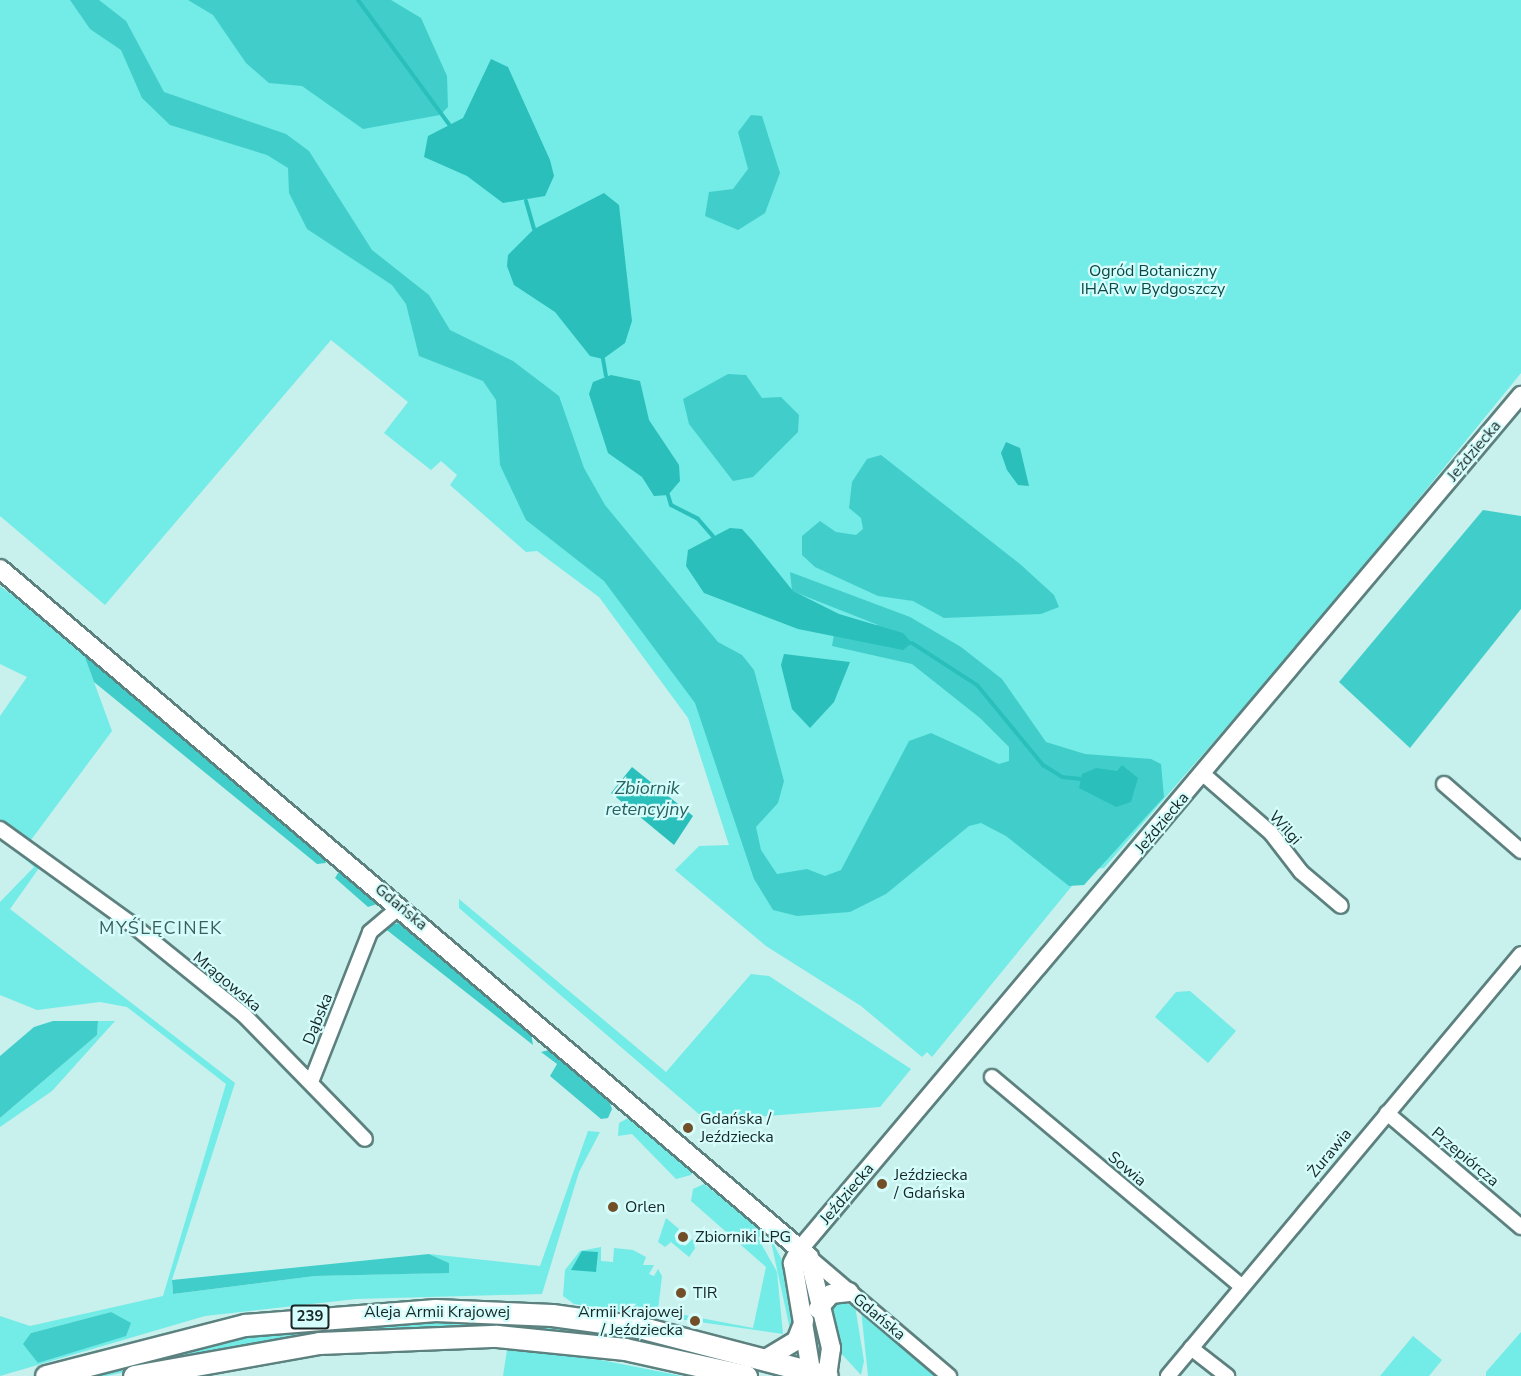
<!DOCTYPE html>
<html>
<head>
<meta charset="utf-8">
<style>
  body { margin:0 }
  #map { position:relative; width:1521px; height:1376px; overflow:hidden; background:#c8f0ed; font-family:"Nunito Sans",sans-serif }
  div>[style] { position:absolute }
  .green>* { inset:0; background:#73ebe7 }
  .forest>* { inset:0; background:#41ceca }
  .water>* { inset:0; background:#2abfbb }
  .stream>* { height:4px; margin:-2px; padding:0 2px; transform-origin:2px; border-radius:2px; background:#2abfbb }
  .roads { filter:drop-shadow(2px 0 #5c817f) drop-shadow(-2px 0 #5c817f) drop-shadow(0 2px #5c817f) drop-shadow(0 -2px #5c817f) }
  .minor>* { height:14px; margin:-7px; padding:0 7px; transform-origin:7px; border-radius:7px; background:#fff }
  .tertiary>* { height:16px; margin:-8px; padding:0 8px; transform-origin:8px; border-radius:8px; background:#fff }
  .secondary>* { height:18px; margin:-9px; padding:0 9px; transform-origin:9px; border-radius:9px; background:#fff }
  .primary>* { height:21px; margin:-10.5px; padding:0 10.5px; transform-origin:10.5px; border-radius:10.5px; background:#fff }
  .dots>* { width:16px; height:16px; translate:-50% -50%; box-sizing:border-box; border:3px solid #d5fdfb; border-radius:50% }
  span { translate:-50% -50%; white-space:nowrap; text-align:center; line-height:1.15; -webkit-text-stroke:4.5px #d5fdfb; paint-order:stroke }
  .shield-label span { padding:2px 4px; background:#d5fdfb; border:2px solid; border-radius:4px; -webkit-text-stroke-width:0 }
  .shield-label { font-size:15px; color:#172626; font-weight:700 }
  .park-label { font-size:16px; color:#084846 }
  .street-label { font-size:16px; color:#172626 }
  .poi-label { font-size:16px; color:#172626 }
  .left { translate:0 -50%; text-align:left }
  .right { translate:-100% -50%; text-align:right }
  .water-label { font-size:18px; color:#29615f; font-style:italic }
  .neighbourhood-label { font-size:18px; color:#3b5f5d; letter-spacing:1.5px }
</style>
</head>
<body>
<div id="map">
  <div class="green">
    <i style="clip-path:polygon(0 0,1521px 0,1521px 373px,1324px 615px,1104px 868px,1085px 870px,932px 1057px,927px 1052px,922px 1057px,861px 1006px,766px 946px,675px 870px,699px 846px,729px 845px,688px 718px,599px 597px,537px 551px,526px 552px,450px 485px,457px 475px,441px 461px,431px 470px,384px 433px,408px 402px,331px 340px,105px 605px,0 516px)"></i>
    <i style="clip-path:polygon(evenodd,0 586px,80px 644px,112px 731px,31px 840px,49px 854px,10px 909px,235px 1083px,172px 1280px,173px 1294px,315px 1276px,436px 1273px,449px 1263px,429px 1254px,540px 1266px,588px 1131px,600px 1132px,579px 1172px,542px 1294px,356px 1299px,205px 1316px,0 1376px,0 1316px,30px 1326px,163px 1296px,226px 1084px,127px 1007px,100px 1002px,37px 1010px,0 995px,0 902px,34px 867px,0 838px,0 716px,27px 677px,0 664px,0 586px,111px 1312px,126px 1335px,38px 1363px,31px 1333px,111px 1312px)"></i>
    <i style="clip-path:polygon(459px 899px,666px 1072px,751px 974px,769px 976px,911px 1069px,880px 1107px,707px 1121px,459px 908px)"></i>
    <i style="clip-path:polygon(1190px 991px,1236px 1031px,1208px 1063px,1155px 1017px,1176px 992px)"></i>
    <i style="clip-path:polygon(98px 1021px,115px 1021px,52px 1091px,0 1127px,0 1118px,97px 1035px)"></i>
    <i style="clip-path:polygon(632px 1116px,694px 1169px,691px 1175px,676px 1179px,632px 1134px,618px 1136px,619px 1123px)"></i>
    <i style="clip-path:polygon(704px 1184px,764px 1231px,758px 1238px,777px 1272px,783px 1334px,574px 1304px,563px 1296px,565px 1270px,580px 1251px,601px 1247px,601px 1261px,613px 1262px,614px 1248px,633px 1250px,646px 1257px,643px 1265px,654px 1265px,649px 1274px,654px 1276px,658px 1269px,662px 1276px,658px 1310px,753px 1328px,766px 1267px,691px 1201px,693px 1189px)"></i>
    <i style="clip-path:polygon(666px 1218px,679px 1229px,674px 1236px,685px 1246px,692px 1239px,698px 1244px,689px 1257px,671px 1242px,665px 1247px,658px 1242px)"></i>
    <i style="clip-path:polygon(770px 1237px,785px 1266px,796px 1315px,791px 1334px)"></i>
    <i style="clip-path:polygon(840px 1302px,855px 1306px,864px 1361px,861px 1375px,838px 1350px,830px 1309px)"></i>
    <i style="clip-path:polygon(861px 1310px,938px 1376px,868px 1376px)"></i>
    <i style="clip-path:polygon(408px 1317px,580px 1324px,787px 1370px,781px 1376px,598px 1334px,446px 1327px,275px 1341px,106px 1376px,72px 1376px,275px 1329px)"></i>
    <i style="clip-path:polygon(1521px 1332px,1521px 1376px,1486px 1376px,1486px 1372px)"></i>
    <i style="clip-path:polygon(1413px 1336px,1442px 1360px,1429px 1376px,1380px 1376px)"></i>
    <i style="clip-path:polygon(507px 1350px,596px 1359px,682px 1376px,503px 1376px)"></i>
  </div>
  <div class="forest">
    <i style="clip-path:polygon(70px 0,99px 0,126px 21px,164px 92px,286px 134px,309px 151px,372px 250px,429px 295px,450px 330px,513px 361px,559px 396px,584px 468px,605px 505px,718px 642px,742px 655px,754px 670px,784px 781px,778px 803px,756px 827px,761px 850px,777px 874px,807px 869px,825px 876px,841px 870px,909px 741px,931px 733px,999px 764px,1009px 761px,1009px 747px,980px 718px,912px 664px,832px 646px,834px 634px,878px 625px,792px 591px,790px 572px,910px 617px,961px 647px,1002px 679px,1046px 742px,1085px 754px,1151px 759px,1161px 764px,1164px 797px,1084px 885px,1069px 886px,1006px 836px,981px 823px,969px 826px,886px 894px,850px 912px,797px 916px,773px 910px,754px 879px,695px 703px,604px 581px,526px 520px,500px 465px,496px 400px,483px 381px,419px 356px,406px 304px,392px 285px,307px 229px,289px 193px,288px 168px,267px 155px,170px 125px,142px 98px,121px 50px,90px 29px)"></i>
    <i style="clip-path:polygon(188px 0,391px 0,421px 18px,447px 76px,448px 107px,440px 115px,363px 129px,302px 86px,269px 83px,246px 63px,213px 15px)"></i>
    <i style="clip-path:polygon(751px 115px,762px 116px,780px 173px,765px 213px,738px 230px,705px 216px,709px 192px,733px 189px,748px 169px,738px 132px)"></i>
    <i style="clip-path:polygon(728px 374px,746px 375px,762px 398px,781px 397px,799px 415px,798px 432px,753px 477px,733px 481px,689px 424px,683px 399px)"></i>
    <i style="clip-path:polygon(881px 455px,1020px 564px,1054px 595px,1059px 607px,1041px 614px,944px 618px,913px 601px,878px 596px,815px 567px,802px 555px,802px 536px,820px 521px,836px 532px,856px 535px,863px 529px,861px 518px,849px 508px,852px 482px,867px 459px)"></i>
    <i style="clip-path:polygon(1483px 510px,1521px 516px,1521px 609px,1410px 748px,1339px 682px)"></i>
    <i style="clip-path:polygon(80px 644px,324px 854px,326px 863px,317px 864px,94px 682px)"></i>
    <i style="clip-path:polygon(341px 868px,373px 897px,377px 904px,368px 907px,335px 878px)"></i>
    <i style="clip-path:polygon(399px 923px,530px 1028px,533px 1045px,383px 927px)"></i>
    <i style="clip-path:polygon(53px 1021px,98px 1021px,97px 1035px,0 1118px,0 1056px,34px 1027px)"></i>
    <i style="clip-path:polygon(553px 1049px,605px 1091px,612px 1109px,608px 1118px,601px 1119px,550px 1076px,557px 1064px,541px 1052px)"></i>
    <i style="clip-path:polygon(429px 1254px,449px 1263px,449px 1273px,315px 1276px,173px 1294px,172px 1280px)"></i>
    <i style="clip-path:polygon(111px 1312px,131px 1323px,126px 1336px,38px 1363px,23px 1344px,31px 1333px)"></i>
  </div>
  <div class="water">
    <i style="clip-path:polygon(491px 59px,508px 67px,550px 160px,554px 176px,545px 196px,503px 203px,467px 176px,424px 157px,428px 136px,463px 118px)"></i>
    <i style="clip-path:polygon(604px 193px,619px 205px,632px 321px,625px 343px,603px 359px,590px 356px,555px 312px,514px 285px,507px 266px,508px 255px,534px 229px)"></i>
    <i style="clip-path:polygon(611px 375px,640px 381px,649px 420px,679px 465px,680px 481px,668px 495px,654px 496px,642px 477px,608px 453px,589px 394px,593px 382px)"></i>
    <i style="clip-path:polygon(1006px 442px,1020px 448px,1029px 486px,1018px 485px,1007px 470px,1001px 453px)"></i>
    <i style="clip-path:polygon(730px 528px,742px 529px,752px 540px,793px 591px,839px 614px,903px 633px,912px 643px,903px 650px,798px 629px,704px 593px,686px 566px,688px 550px)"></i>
    <i style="clip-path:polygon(784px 654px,850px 662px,834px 702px,810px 728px,792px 709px,781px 665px)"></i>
    <i style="clip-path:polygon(1122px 765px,1138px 778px,1131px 802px,1116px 807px,1079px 788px,1082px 774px,1096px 768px,1117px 771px)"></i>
    <i style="clip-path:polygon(632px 767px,693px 816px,674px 845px,611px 793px)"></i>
    <i style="clip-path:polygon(582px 1251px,598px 1252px,596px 1272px,571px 1270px)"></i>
  </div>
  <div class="stream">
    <i style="left:358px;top:0;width:157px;rotate:53.8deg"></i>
    <i style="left:526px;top:201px;width:29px;rotate:74deg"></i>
    <i style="left:603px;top:359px;width:17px;rotate:80deg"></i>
    <i style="left:668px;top:495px;width:10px;rotate:73deg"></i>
    <i style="left:671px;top:505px;width:30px;rotate:27deg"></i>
    <i style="left:698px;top:519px;width:23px;rotate:49deg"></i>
    <i style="left:912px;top:643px;width:77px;rotate:32.9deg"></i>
    <i style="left:977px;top:685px;width:104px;rotate:50.5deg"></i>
    <i style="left:1043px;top:765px;width:22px;rotate:32deg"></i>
    <i style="left:1062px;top:777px;width:19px;rotate:6deg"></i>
  </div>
  <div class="roads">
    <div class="minor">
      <i style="left:1203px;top:774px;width:90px;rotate:40.9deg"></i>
      <i style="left:1271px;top:833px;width:49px;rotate:52.4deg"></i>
      <i style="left:1301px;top:872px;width:52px;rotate:40.4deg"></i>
      <i style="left:1444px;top:784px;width:102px;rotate:41deg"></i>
      <i style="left:0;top:829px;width:159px;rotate:35.8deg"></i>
      <i style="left:129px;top:922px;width:148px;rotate:39deg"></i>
      <i style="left:244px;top:1015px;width:173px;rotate:45.7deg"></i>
      <i style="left:992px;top:1077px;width:325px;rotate:40deg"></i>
      <i style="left:311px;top:1082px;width:161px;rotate:-68.5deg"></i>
      <i style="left:370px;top:932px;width:39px;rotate:-40deg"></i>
      <i style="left:1387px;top:1113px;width:176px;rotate:40.4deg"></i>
      <i style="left:809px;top:1257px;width:184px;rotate:40.4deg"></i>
      <i style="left:1191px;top:1348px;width:46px;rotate:37.9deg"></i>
      <i style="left:1168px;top:1376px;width:550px;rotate:-50.09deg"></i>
    </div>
    <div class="tertiary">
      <i style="left:800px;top:1249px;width:1118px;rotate:-49.83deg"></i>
    </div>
    <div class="secondary">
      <i style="left:0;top:569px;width:1062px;rotate:40.38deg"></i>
      <i style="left:809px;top:1257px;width:94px;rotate:76.4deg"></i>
      <i style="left:831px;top:1348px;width:28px;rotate:98deg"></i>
      <i style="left:800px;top:1249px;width:16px;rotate:117deg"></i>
      <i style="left:793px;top:1263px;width:115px;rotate:80.5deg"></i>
      <i style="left:818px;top:1309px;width:20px;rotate:-49deg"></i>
      <i style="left:831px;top:1294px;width:18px;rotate:-6deg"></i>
      <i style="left:769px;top:1357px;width:31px;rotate:-31deg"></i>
      <i style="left:796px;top:1341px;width:22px;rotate:-68deg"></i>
    </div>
    <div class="primary">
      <i style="left:46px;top:1376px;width:205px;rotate:-14.4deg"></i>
      <i style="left:245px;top:1325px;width:191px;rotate:-4.5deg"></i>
      <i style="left:435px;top:1310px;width:117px;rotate:2.4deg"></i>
      <i style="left:552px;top:1315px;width:88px;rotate:7.9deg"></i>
      <i style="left:639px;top:1327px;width:194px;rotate:14.6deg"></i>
      <i style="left:134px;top:1376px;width:188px;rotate:-10.1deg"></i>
      <i style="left:319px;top:1343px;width:178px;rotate:-2.3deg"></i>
      <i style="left:497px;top:1336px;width:129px;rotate:5.8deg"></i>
      <i style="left:625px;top:1349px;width:124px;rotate:12.6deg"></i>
    </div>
  </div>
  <div class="dots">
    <i style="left:688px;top:1128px;background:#734f29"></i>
    <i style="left:882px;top:1184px;background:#734f29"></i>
    <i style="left:613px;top:1207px;background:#734f29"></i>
    <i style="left:683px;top:1237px;background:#734f29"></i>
    <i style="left:681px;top:1293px;background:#734f29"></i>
    <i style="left:695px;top:1321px;background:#734f29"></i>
  </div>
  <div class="shield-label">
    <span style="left:310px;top:1317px">239</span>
  </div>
  <div class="park-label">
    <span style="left:1153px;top:280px">Ogród Botaniczny<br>IHAR w Bydgoszczy</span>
  </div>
  <div class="street-label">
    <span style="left:1474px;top:451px;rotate:-50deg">Jeździecka</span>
    <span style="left:1162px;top:823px;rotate:-50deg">Jeździecka</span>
    <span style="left:1285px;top:828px;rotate:48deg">Wilgi</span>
    <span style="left:401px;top:907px;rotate:40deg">Gdańska</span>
    <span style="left:227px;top:982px;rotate:40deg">Mrągowska</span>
    <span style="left:318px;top:1019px;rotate:-68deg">Dąbska</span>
    <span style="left:1330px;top:1153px;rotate:-50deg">Żurawia</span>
    <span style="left:1465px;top:1157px;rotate:40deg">Przepiórcza</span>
    <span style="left:1127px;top:1169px;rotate:40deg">Sowia</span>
    <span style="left:847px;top:1194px;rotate:-50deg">Jeździecka</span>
    <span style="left:437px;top:1312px">Aleja Armii Krajowej</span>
    <span style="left:879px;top:1317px;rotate:40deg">Gdańska</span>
  </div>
  <div class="poi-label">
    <span class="left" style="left:700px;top:1128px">Gdańska /<br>Jeździecka</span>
    <span class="left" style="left:894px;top:1184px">Jeździecka<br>/ Gdańska</span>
    <span class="left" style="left:625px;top:1207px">Orlen</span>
    <span class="left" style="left:695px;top:1237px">Zbiorniki LPG</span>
    <span class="left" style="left:693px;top:1293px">TIR</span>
    <span class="right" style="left:683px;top:1321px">Armii Krajowej<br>/ Jeździecka</span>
  </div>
  <div class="water-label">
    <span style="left:647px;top:799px">Zbiornik<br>retencyjny</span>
  </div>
  <div class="neighbourhood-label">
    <span style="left:161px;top:928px">MYŚLĘCINEK</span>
  </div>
</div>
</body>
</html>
